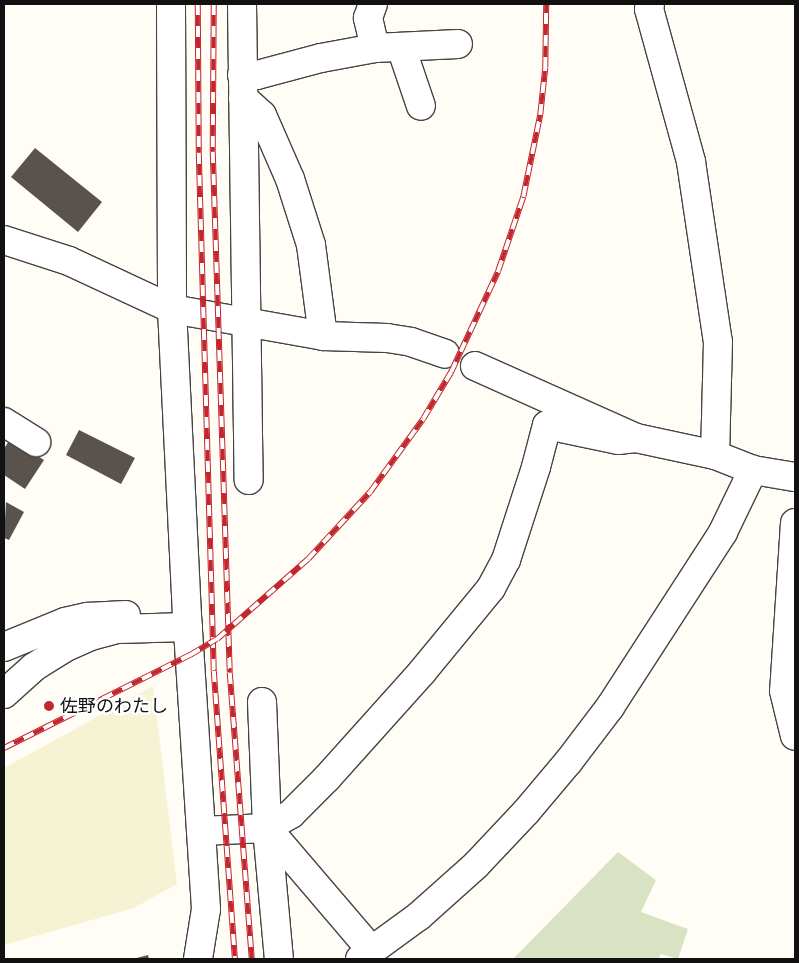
<!DOCTYPE html>
<html>
<head>
<meta charset="utf-8">
<style>
  body { margin:0 }
  #map { position:relative; width:799px; height:963px; overflow:hidden; background:#fffdf5; font-family:"Times New Roman","Noto Sans JP",serif }
  div>[style] { position:absolute }
  .farmland>* { inset:0; background:#f6f3d4 }
  .cemetery>* { inset:0; background:#d9e3c4 }
  .building>* { inset:0; background:#5a524d }
  .roads { filter:drop-shadow(1px 0 #444) drop-shadow(-1px 0 #444) drop-shadow(0 1px #444) drop-shadow(0 -1px #444) }
  .minor>* { height:28px; margin:-14px; padding:0 14px; transform-origin:14px; border-radius:14px; background:#fff }
  .rail>* { height:5.5px; margin-top:-2.75px; transform-origin:0; background:repeating-linear-gradient(90deg,#fff 0 11px,#c4262e 0 22px); box-sizing:border-box; border-block:1px solid #c4262e }
  .dots>* { width:14px; height:14px; translate:-50% -50%; box-sizing:border-box; border:2px solid #fff; border-radius:50% }
  span { translate:-50% -50%; white-space:nowrap; text-align:center; line-height:1.15; -webkit-text-stroke:5px #fff; paint-order:stroke }
  .poi-label { font-size:18px; color:#111 }
  .left { translate:0 -50%; text-align:left }
  .frame { position:absolute; inset:0; border:5px solid #111; pointer-events:none }
</style>
</head>
<body>
<div id="map">
  <div class="farmland">
    <i style="clip-path:polygon(153px 686px,177px 884px,134px 908px,4px 945px,4px 768px)"></i>
  </div>
  <div class="cemetery">
    <i style="clip-path:polygon(618px 852px,656px 880px,641px 912px,688px 929px,678px 959px,661px 954px,658px 959px,513px 959px)"></i>
  </div>
  <div class="building">
    <i style="clip-path:polygon(35px 148px,102px 202px,78px 232px,11px 177px)"></i>
    <i style="clip-path:polygon(79px 430px,135px 458px,121px 484px,66px 455px)"></i>
    <i style="clip-path:polygon(10px 439px,44px 460px,25px 489px,4px 475px,4px 449px)"></i>
    <i style="clip-path:polygon(6px 502px,24px 512px,9px 540px,4px 538px)"></i>
    <i style="clip-path:polygon(148px 955px,149px 959px,133px 959px)"></i>
  </div>
  <div class="roads">
    <div class="minor">
      <i style="left:171px;top:4px;width:305px;rotate:89.8deg"></i>
      <i style="left:172px;top:309px;width:306px;rotate:87.2deg"></i>
      <i style="left:187px;top:615px;width:295px;rotate:86.3deg"></i>
      <i style="left:206px;top:909px;width:51px;rotate:99.1deg"></i>
      <i style="left:242px;top:4px;width:476px;rotate:89.2deg"></i>
      <i style="left:373px;top:4px;width:15px;rotate:110deg"></i>
      <i style="left:368px;top:18px;width:31px;rotate:77deg"></i>
      <i style="left:650px;top:4px;width:5px;rotate:101deg"></i>
      <i style="left:649px;top:9px;width:159px;rotate:74.6deg"></i>
      <i style="left:691px;top:162px;width:182px;rotate:81.5deg"></i>
      <i style="left:718px;top:342px;width:113px;rotate:91.5deg"></i>
      <i style="left:401px;top:47px;width:62px;rotate:71.3deg"></i>
      <i style="left:242px;top:75px;width:15px"></i>
      <i style="left:257px;top:75px;width:66px;rotate:-14.9deg"></i>
      <i style="left:321px;top:58px;width:55px;rotate:-10.5deg"></i>
      <i style="left:375px;top:48px;width:83px;rotate:-2.8deg"></i>
      <i style="left:243px;top:98px;width:25px;rotate:42deg"></i>
      <i style="left:262px;top:115px;width:70px;rotate:66.4deg"></i>
      <i style="left:290px;top:179px;width:69px;rotate:72.3deg"></i>
      <i style="left:311px;top:245px;width:92px;rotate:82.5deg"></i>
      <i style="left:4px;top:240px;width:68px;rotate:17.9deg"></i>
      <i style="left:69px;top:261px;width:114px;rotate:25deg"></i>
      <i style="left:172px;top:309px;width:153px;rotate:10.1deg"></i>
      <i style="left:323px;top:336px;width:64px;rotate:1.8deg"></i>
      <i style="left:387px;top:338px;width:24px;rotate:9deg"></i>
      <i style="left:411px;top:342px;width:36px;rotate:19deg"></i>
      <i style="left:475px;top:366px;width:176px;rotate:24.1deg"></i>
      <i style="left:636px;top:438px;width:81px;rotate:12.1deg"></i>
      <i style="left:715px;top:455px;width:41px;rotate:21.5deg"></i>
      <i style="left:753px;top:470px;width:43px;rotate:9.5deg"></i>
      <i style="left:4px;top:422px;width:38px;rotate:32deg"></i>
      <i style="left:795px;top:523px;width:168px;rotate:93.7deg"></i>
      <i style="left:784px;top:691px;width:46px;rotate:76.3deg"></i>
      <i style="left:4px;top:647px;width:66px;rotate:-22.3deg"></i>
      <i style="left:65px;top:622px;width:23px;rotate:-13deg"></i>
      <i style="left:87px;top:617px;width:39px;rotate:-3deg"></i>
      <i style="left:4px;top:694px;width:40px;rotate:-42deg"></i>
      <i style="left:34px;top:667px;width:36px;rotate:-32deg"></i>
      <i style="left:64px;top:648px;width:30px;rotate:-24deg"></i>
      <i style="left:91px;top:636px;width:28px;rotate:-15deg"></i>
      <i style="left:118px;top:629px;width:70px;rotate:-1.6deg"></i>
      <i style="left:262px;top:702px;width:126px;rotate:87.7deg"></i>
      <i style="left:267px;top:828px;width:132px;rotate:84.8deg"></i>
      <i style="left:267px;top:828px;width:162px;rotate:49.5deg"></i>
      <i style="left:201px;top:831px;width:66px;rotate:-2.6deg"></i>
      <i style="left:267px;top:828px;width:28px;rotate:-30deg"></i>
      <i style="left:291px;top:814px;width:51px;rotate:-45deg"></i>
      <i style="left:327px;top:778px;width:142px;rotate:-48.1deg"></i>
      <i style="left:422px;top:672px;width:109px;rotate:-50.6deg"></i>
      <i style="left:491px;top:588px;width:32px;rotate:-62deg"></i>
      <i style="left:506px;top:560px;width:98px;rotate:-72.1deg"></i>
      <i style="left:536px;top:467px;width:43px;rotate:-75.3deg"></i>
      <i style="left:547px;top:425px;width:73px;rotate:11.9deg"></i>
      <i style="left:618px;top:440px;width:18px;rotate:-6deg"></i>
      <i style="left:360px;top:959px;width:73px;rotate:-36.1deg"></i>
      <i style="left:419px;top:916px;width:76px;rotate:-41.8deg"></i>
      <i style="left:476px;top:865px;width:73px;rotate:-46.7deg"></i>
      <i style="left:526px;top:812px;width:67px;rotate:-49.9deg"></i>
      <i style="left:569px;top:761px;width:68px;rotate:-52.8deg"></i>
      <i style="left:610px;top:707px;width:208px;rotate:-57.1deg"></i>
      <i style="left:723px;top:532px;width:69px;rotate:-64.2deg"></i>
    </div>
  </div>
  <div class="rail">
    <i style="left:198px;top:4px;width:149px;rotate:89.6deg"></i>
    <i style="left:199px;top:153px;width:518px;rotate:88.34deg"></i>
    <i style="left:214px;top:671px;width:289px;rotate:85.8deg"></i>
    <i style="left:214px;top:4px;width:148px;rotate:90.4deg"></i>
    <i style="left:213px;top:152px;width:521px;rotate:88.13deg"></i>
    <i style="left:230px;top:673px;width:287px;rotate:85.6deg"></i>
    <i style="left:4px;top:748px;width:208px;rotate:-26.6deg"></i>
    <i style="left:190px;top:655px;width:31px;rotate:-31deg"></i>
    <i style="left:217px;top:639px;width:121px;rotate:-41.3deg"></i>
    <i style="left:308px;top:559px;width:91px;rotate:-47.2deg"></i>
    <i style="left:370px;top:492px;width:90px;rotate:-54deg"></i>
    <i style="left:423px;top:419px;width:55px;rotate:-59.2deg"></i>
    <i style="left:451px;top:372px;width:111px;rotate:-65deg"></i>
    <i style="left:498px;top:271px;width:78px;rotate:-71.3deg"></i>
    <i style="left:523px;top:197px;width:84px;rotate:-78.3deg"></i>
    <i style="left:540px;top:115px;width:47px;rotate:-83.9deg"></i>
    <i style="left:545px;top:68px;width:64px;rotate:-89.1deg"></i>
  </div>
  <div class="dots">
    <i style="left:49px;top:706px;background:#c4262e"></i>
  </div>
  <div class="poi-label">
    <span class="left" style="left:60px;top:706px">佐野のわたし</span>
  </div>
  <div class="frame"></div>
</div>
</body>
</html>
